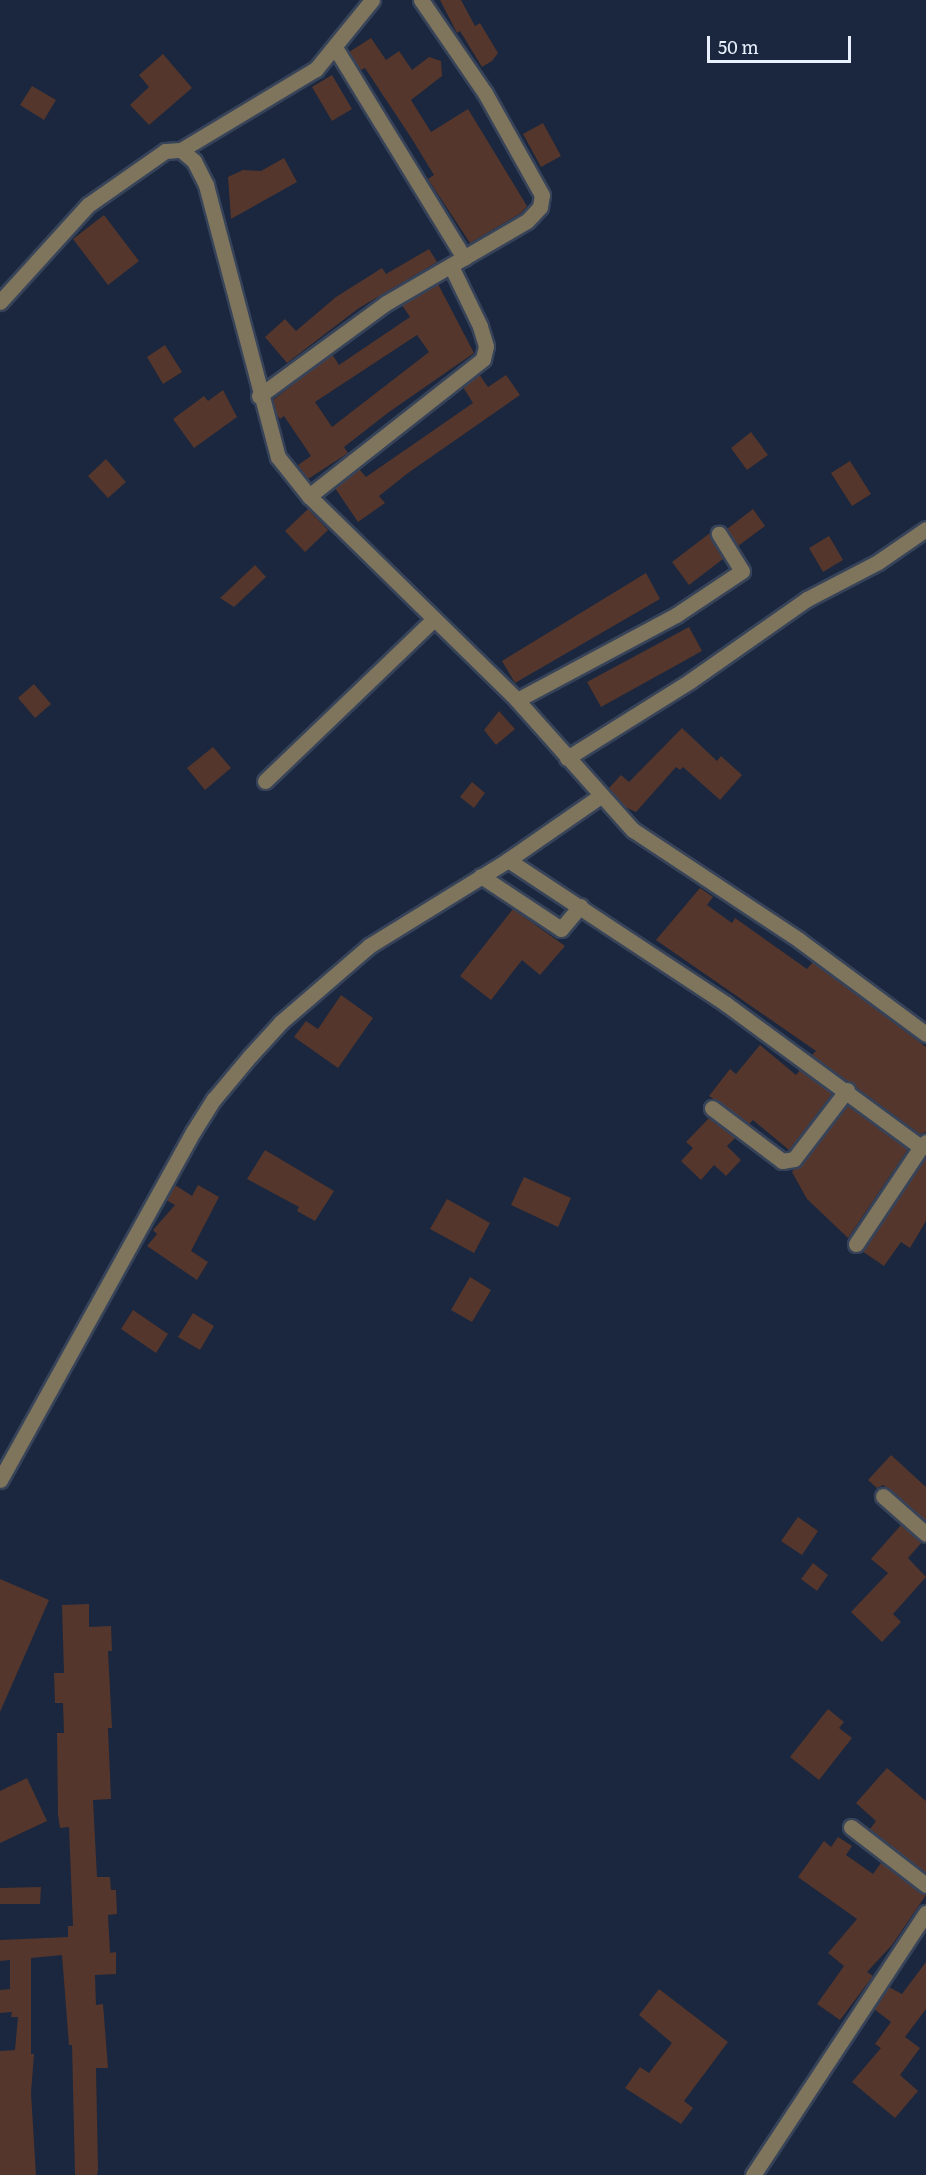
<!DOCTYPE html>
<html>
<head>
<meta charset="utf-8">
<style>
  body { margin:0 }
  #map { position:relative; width:926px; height:2175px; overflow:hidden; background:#1a273e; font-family:Literata,serif }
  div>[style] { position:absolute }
  .building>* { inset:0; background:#54362c }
  .roads { filter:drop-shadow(2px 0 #374359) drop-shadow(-2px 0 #374359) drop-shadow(0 2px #374359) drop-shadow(0 -2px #374359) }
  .minor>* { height:15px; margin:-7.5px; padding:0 7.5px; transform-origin:7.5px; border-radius:7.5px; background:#7f755d }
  span { translate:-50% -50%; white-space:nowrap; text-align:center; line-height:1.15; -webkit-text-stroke:6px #1a273e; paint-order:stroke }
  .scale { position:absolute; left:707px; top:36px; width:144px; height:27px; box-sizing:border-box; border:3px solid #eaf1fe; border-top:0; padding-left:8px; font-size:18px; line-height:21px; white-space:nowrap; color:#eaf1fe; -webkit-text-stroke:4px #1a273e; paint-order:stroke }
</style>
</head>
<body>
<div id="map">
  <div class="building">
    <i style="clip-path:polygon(440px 0,461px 0,475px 26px,480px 23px,498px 53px,492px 61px,482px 67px,460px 31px,457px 33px)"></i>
    <i style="clip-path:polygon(371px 38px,386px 60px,399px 51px,412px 70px,429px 57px,441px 61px,442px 76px,411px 100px,431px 132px,468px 109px,527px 206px,521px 213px,470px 243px,428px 179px,434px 175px,412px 139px,365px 68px,361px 70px,349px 52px)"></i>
    <i style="clip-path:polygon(163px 54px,192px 88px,149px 125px,130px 105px,149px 87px,139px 75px)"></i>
    <i style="clip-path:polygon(332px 75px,352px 109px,332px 121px,312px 87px)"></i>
    <i style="clip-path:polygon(32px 86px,56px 100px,44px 120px,20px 105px)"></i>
    <i style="clip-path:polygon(543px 123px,561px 156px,541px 167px,523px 134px)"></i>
    <i style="clip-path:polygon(284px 158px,297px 182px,231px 219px,228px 177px,243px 170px,261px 171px)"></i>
    <i style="clip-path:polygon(104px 215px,139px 261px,108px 285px,73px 239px)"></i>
    <i style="clip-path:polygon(429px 249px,437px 262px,359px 308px,287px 363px,265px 337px,285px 319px,296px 331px,336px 297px,382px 268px,386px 274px)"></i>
    <i style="clip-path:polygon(evenodd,438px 284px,474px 353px,389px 412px,344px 447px,348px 453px,308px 479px,298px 465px,311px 456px,284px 416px,280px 419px,277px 415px,273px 400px,332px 354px,339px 365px,410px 317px,402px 305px,438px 284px,417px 335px,429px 352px,332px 427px,315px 402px,417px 335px)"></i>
    <i style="clip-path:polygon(165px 345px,182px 372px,163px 384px,147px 357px)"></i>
    <i style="clip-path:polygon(479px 374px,488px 387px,506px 375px,520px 395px,408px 473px,379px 496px,385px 503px,358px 522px,335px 488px,359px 469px,366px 477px,473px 403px,463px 387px)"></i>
    <i style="clip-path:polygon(223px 390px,237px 417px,194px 448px,173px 419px,204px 396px,208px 401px)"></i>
    <i style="clip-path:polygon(751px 432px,768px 455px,747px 470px,731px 448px)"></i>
    <i style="clip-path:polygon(106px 459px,126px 482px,108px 498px,88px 476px)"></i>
    <i style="clip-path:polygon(850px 461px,871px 494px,852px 506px,831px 473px)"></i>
    <i style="clip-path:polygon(308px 509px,328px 530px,305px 552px,285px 531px)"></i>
    <i style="clip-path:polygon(753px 509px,765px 526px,738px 546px,727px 529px)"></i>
    <i style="clip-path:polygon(710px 533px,723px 559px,689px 585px,672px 562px)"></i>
    <i style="clip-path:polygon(829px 536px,843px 560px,823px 572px,809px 548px)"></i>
    <i style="clip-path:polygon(255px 565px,266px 577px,234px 607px,220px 598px)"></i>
    <i style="clip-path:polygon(646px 573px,660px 599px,515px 683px,502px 661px)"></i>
    <i style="clip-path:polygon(689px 627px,702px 651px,601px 707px,587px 682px)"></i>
    <i style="clip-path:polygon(34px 684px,51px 704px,35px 718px,18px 698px)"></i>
    <i style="clip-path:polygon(499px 711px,515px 729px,496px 745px,484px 730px)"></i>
    <i style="clip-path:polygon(682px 728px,717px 761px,721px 756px,742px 775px,720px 800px,683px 767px,680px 770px,676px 767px,636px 812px,625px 807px,609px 788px,621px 775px,629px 782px)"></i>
    <i style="clip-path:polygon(213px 747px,231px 768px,205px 790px,187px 768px)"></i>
    <i style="clip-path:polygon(472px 782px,485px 793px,474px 808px,460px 797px)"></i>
    <i style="clip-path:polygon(700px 888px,713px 897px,707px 905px,732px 923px,735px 918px,807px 969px,813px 962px,926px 1047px,926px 1132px,920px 1134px,812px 1055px,816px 1051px,656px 940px)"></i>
    <i style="clip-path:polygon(513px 909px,565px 946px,540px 975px,522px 960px,491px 1000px,460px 976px)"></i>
    <i style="clip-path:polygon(341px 995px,373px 1018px,338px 1068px,294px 1037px,306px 1021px,318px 1029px)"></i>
    <i style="clip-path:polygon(760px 1045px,796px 1075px,800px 1070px,832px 1094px,789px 1150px,753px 1120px,749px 1124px,709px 1096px,730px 1069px,736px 1074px)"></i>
    <i style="clip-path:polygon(848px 1105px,908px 1149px,848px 1238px,807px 1199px,792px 1172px)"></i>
    <i style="clip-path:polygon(709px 1118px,735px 1138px,727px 1146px,741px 1160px,726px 1176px,714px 1165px,701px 1180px,681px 1161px,693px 1148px,686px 1142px)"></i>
    <i style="clip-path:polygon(265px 1150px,334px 1191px,315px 1221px,297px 1211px,299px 1207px,247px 1179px)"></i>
    <i style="clip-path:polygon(926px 1157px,926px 1221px,910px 1248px,901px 1242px,884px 1266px,862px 1251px)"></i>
    <i style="clip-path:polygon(524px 1177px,571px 1198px,558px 1227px,511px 1205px)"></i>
    <i style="clip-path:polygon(175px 1185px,192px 1196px,198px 1185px,219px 1197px,191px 1251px,208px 1262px,197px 1280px,147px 1246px,157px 1234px,153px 1230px,175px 1205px,166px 1200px)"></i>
    <i style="clip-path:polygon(447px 1199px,490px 1223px,474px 1253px,430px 1229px)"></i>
    <i style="clip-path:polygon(470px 1277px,491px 1290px,472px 1322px,451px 1310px)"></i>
    <i style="clip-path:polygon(133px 1310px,168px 1334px,156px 1353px,121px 1329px)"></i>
    <i style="clip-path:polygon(193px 1313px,214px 1326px,200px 1350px,178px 1337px)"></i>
    <i style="clip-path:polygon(891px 1455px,926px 1487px,926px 1521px,889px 1489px,883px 1485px,877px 1488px,868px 1480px)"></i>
    <i style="clip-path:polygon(798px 1517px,818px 1531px,802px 1555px,781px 1541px)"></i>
    <i style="clip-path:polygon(901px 1525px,922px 1542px,908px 1558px,926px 1577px,893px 1614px,901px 1622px,882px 1642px,851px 1612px,888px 1573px,871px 1559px)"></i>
    <i style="clip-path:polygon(813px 1563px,828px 1575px,817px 1591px,801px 1579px)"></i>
    <i style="clip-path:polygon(0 1579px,49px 1600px,0 1712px)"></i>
    <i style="clip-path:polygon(89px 1604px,89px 1627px,111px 1626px,112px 1651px,108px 1651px,112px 1728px,108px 1728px,111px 1799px,93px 1800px,97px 1877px,110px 1877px,111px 1890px,116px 1890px,117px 1914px,108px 1915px,110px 1953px,116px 1952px,116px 1974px,95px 1975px,96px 2005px,103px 2004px,108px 2068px,96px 2068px,98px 2170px,97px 2175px,75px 2175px,72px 2045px,69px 2045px,62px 1955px,31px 1958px,31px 2054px,34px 2054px,31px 2093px,36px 2175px,0 2175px,0 2051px,15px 2050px,18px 2017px,11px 2017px,12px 2012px,0 2013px,0 1990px,10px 1989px,10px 1960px,0 1961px,0 1940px,68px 1937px,68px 1926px,73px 1926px,69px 1827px,60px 1828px,58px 1815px,57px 1733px,64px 1733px,63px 1703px,55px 1703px,54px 1673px,64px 1673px,62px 1605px)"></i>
    <i style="clip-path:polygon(828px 1709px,844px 1722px,839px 1728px,852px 1738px,819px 1780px,790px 1757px)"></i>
    <i style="clip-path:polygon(887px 1768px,926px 1801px,926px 1873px,870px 1829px,876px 1821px,856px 1803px)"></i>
    <i style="clip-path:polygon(27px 1778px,47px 1821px,0 1843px,0 1791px)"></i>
    <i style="clip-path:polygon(838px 1837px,852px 1846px,846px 1855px,873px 1874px,881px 1863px,926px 1895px,892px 1945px,867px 1972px,873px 1976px,840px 2020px,817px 2004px,844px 1966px,828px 1953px,857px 1919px,798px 1877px,824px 1841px,831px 1847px)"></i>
    <i style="clip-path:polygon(41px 1887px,40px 1904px,0 1904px,0 1888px)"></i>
    <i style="clip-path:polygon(926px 1962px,926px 2009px,905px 2037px,920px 2048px,900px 2075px,918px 2091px,895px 2118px,852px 2082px,881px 2048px,875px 2044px,891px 2022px,874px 2009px,889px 1987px,902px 1994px)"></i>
    <i style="clip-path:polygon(659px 1989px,728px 2042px,684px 2101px,693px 2108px,681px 2124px,625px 2088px,640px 2067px,649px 2073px,672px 2043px,639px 2015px)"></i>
  </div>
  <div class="roads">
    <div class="minor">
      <i style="left:336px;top:49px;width:245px;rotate:58.5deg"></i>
      <i style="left:181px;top:150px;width:157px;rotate:-31deg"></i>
      <i style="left:316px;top:69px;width:89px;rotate:-50.9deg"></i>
      <i style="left:0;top:302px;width:131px;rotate:-47.8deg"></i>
      <i style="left:88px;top:205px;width:94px;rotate:-35deg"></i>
      <i style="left:165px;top:151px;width:16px;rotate:-4deg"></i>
      <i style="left:181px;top:150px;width:17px;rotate:40deg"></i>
      <i style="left:194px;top:161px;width:27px;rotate:63deg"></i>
      <i style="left:206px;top:185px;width:281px;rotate:75.2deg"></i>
      <i style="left:278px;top:457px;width:50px;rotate:51.5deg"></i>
      <i style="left:309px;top:496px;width:291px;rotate:44.4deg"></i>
      <i style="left:517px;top:700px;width:174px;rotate:48.3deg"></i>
      <i style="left:633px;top:830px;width:199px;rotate:33.5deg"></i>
      <i style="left:799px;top:940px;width:158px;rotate:36.5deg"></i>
      <i style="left:259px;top:396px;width:157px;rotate:-36.2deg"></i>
      <i style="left:386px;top:303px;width:163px;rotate:-30.2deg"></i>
      <i style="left:527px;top:221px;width:19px;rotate:-47deg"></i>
      <i style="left:540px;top:207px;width:12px;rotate:-81deg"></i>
      <i style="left:542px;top:195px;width:117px;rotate:-119.2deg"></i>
      <i style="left:485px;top:93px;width:113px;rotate:-124.5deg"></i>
      <i style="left:309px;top:496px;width:221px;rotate:-38.2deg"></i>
      <i style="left:483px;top:359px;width:13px;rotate:-77deg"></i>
      <i style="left:486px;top:346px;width:21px;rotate:-107deg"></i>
      <i style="left:480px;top:326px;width:67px;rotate:-115.8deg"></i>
      <i style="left:517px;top:700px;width:180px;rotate:-28.1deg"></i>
      <i style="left:676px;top:615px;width:79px;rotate:-33.7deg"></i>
      <i style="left:742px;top:571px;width:44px;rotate:-121.9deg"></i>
      <i style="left:567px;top:758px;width:145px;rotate:-32deg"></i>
      <i style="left:690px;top:681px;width:143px;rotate:-35deg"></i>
      <i style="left:807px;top:599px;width:80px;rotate:-27.5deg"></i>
      <i style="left:878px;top:562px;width:58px;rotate:-34.5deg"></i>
      <i style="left:265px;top:781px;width:231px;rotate:-43.8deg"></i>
      <i style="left:508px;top:860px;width:261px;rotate:33.4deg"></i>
      <i style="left:726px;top:1004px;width:242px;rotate:36.3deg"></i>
      <i style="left:921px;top:1147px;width:7px;rotate:-45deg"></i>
      <i style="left:481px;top:876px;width:96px;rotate:33.5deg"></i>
      <i style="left:561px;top:929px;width:30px;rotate:-50deg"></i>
      <i style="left:712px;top:1108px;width:88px;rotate:37.1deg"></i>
      <i style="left:782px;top:1161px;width:12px;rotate:-9deg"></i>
      <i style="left:794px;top:1159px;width:87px;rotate:-52.5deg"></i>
      <i style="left:856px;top:1244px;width:117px;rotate:-56.2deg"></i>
      <i style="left:0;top:1480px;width:398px;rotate:-61deg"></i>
      <i style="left:193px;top:1132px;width:39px;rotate:-58deg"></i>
      <i style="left:214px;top:1099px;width:56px;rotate:-50.1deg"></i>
      <i style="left:250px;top:1056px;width:46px;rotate:-47.6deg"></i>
      <i style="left:281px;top:1022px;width:116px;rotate:-40.8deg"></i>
      <i style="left:369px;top:946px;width:163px;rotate:-31.7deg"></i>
      <i style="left:508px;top:860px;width:111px;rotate:-34.7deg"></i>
      <i style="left:883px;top:1496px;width:57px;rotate:41.5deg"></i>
      <i style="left:851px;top:1827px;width:95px;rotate:37.7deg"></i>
      <i style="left:753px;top:2175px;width:314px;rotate:-56.6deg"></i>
    </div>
  </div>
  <div class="scale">50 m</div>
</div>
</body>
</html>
